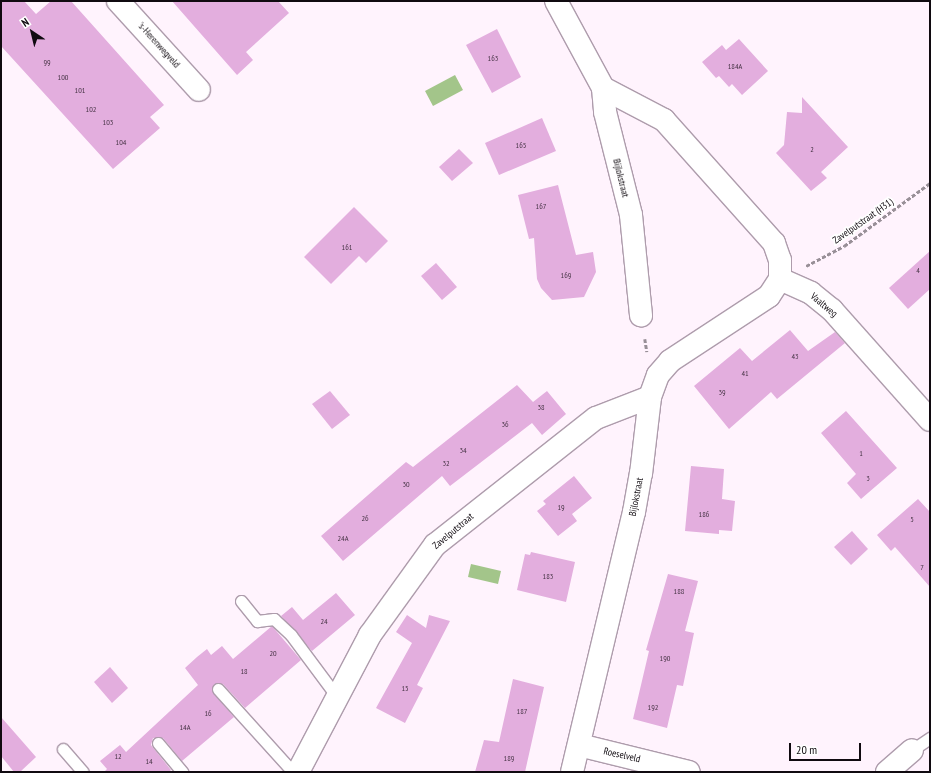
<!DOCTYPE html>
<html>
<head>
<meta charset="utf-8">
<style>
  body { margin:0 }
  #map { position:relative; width:931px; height:773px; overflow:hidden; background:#fff3fd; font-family:"PT Sans Narrow",sans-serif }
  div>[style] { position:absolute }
  .water>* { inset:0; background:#a3c58a }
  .building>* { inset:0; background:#e3aede }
  .path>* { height:2.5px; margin-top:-1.25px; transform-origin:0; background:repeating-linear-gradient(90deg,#988f97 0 4px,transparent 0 6px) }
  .roads { filter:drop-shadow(1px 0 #ae9cac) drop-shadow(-1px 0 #ae9cac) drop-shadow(0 1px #ae9cac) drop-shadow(0 -1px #ae9cac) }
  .service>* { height:11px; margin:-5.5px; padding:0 5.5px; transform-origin:5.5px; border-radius:5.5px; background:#fff }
  .minor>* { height:22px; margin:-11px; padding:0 11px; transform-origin:11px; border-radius:11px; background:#fff }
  span { translate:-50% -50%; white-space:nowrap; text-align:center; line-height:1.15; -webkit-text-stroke:3.5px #fff; paint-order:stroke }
  .number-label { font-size:8px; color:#453344 }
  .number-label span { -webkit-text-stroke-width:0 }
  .street-label { font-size:10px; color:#100a10 }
  .frame { position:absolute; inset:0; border:2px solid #100a10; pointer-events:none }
  .north { position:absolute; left:12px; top:12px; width:40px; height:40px; -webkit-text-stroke:3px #fff; paint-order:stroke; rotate:325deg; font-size:11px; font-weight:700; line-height:16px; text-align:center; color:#100a10 }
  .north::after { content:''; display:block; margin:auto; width:14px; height:18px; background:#100a10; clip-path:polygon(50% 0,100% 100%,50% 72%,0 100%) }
  .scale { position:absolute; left:789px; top:743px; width:72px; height:18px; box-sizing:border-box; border:2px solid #100a10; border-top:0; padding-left:5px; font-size:12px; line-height:14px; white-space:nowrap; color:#100a10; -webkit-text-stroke:3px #fff; paint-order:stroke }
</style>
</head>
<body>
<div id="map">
  <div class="water">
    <i style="clip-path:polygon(455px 75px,463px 90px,433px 106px,425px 91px)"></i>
    <i style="clip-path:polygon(471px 564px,501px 571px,498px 584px,468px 577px)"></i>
  </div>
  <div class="building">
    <i style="clip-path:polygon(1px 1px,24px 1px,36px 14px,51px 1px,71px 1px,164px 105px,150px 117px,160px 128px,113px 169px,1px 46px)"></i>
    <i style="clip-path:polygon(172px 1px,278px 1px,289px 13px,246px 52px,253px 60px,237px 75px)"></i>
    <i style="clip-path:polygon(497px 29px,521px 77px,492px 93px,466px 45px)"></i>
    <i style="clip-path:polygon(739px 39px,768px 71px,742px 95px,732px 84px,729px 87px,719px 76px,716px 78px,702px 62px,722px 45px,726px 50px)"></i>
    <i style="clip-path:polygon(802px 97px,848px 147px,821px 172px,827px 178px,811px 191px,776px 153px,784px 145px,787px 112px,802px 113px)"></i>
    <i style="clip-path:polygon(542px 118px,556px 151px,499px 175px,485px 143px)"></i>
    <i style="clip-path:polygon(459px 149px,473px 163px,452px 181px,439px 167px)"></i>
    <i style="clip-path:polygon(558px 185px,576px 255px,593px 252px,596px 272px,584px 297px,552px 300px,541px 288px,537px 279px,534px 238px,529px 239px,518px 195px)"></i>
    <i style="clip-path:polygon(354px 207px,388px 241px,366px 263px,359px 256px,331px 284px,304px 257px)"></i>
    <i style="clip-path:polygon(930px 251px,930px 289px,908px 309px,889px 288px)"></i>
    <i style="clip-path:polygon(436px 263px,457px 287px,442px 300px,421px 276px)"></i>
    <i style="clip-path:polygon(790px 330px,808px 351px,835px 332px,845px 343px,777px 399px,771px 392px,729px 429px,694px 386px,740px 348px,752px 361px)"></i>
    <i style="clip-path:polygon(517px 385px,533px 402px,547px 391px,566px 414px,542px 435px,532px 423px,450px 486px,442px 476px,343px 561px,321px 536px,406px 462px,413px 467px)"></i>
    <i style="clip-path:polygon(330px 391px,350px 415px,332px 429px,312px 404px)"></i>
    <i style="clip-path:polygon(846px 411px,897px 468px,861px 499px,847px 483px,856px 474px,821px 433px)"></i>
    <i style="clip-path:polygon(691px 466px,724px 469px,722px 499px,735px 501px,732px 531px,719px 530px,719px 534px,685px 531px)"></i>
    <i style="clip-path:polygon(574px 476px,592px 498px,572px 514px,577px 521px,558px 536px,537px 511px,546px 504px,543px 501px)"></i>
    <i style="clip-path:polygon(918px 499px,930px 512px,930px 587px,895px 547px,891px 551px,877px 535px)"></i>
    <i style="clip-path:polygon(852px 531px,868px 549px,851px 565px,834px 547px)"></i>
    <i style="clip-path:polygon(531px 552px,575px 562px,566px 602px,517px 590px,525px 554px,530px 555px)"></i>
    <i style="clip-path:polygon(668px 574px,698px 581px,685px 631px,694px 633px,683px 686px,677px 685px,667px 728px,633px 719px,649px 651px,646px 650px)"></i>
    <i style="clip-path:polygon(336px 593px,355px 615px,312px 651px,281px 616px,292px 607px,303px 620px)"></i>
    <i style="clip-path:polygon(407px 615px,426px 628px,429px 615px,450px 621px,417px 685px,423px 688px,405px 723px,376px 708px,412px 643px,396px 632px)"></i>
    <i style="clip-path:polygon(272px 626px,301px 660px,245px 708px,223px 684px,214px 684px,213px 693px,234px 717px,182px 761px,163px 738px,153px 738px,151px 745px,171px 770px,169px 772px,104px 772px,107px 769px,100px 761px,120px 745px,126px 752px,198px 685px,185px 668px,197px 657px,207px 649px,211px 655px,222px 646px,233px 659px)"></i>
    <i style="clip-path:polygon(110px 667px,128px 688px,112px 703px,94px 682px)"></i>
    <i style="clip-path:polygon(513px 679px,544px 687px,525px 772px,475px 772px,484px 740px,499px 742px)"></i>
    <i style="clip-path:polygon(1px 717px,36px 757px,20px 772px,14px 772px,1px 756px)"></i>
  </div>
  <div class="path">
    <i style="left:806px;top:266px;width:43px;rotate:-27.8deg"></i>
    <i style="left:844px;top:246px;width:107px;rotate:-36.2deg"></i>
    <i style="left:645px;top:339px;width:13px;rotate:81deg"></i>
  </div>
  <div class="roads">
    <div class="service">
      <i style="left:241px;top:601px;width:26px;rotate:51deg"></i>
      <i style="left:257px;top:621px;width:17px;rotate:-7deg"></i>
      <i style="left:274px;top:619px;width:23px;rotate:43deg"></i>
      <i style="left:291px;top:635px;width:77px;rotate:53.4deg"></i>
      <i style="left:218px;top:689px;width:112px;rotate:47.9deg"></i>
      <i style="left:158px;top:743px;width:38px;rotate:50deg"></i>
      <i style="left:63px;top:749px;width:30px;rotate:49deg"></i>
      <i style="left:912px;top:750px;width:22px;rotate:-34deg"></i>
    </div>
    <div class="minor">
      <i style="left:118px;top:1px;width:120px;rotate:47.7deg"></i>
      <i style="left:556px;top:1px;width:99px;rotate:61.6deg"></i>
      <i style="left:603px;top:88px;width:69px;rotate:27.7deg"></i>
      <i style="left:664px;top:120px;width:165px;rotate:48.2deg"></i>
      <i style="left:774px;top:243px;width:18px;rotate:71deg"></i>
      <i style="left:780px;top:260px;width:19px;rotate:90deg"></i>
      <i style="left:780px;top:279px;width:34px;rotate:24deg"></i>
      <i style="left:811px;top:293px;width:27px;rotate:39deg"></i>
      <i style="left:832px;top:310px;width:147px;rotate:48.3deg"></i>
      <i style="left:603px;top:88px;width:24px;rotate:85deg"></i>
      <i style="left:605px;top:112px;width:106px;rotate:75.8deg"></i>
      <i style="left:631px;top:215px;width:101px;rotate:84.3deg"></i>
      <i style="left:579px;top:745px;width:113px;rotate:13.8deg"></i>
      <i style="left:298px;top:772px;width:155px;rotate:-62.3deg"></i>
      <i style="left:370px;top:635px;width:111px;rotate:-54.2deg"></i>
      <i style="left:435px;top:545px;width:205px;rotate:-38.3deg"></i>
      <i style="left:596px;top:418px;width:58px;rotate:-21.3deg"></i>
      <i style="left:572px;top:772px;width:267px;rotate:-76.6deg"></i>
      <i style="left:634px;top:512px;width:39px;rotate:-80deg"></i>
      <i style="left:641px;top:474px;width:78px;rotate:-83.3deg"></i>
      <i style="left:650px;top:397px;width:23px;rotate:-70deg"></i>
      <i style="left:658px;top:375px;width:18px;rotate:-49deg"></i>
      <i style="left:670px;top:361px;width:118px;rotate:-33.3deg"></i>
      <i style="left:769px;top:296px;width:20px;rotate:-57deg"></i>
      <i style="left:887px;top:772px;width:33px;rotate:-41deg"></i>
    </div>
  </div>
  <div class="number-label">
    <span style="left:493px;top:59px">163</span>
    <span style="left:47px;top:63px">99</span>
    <span style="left:735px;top:67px">184A</span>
    <span style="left:63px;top:78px">100</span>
    <span style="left:80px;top:91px">101</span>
    <span style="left:91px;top:110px">102</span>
    <span style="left:108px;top:123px">103</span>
    <span style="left:121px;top:143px">104</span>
    <span style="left:521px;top:146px">165</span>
    <span style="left:812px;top:150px">2</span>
    <span style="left:541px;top:207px">167</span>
    <span style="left:347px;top:248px">161</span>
    <span style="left:918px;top:271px">4</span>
    <span style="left:566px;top:276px">169</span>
    <span style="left:795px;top:357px">43</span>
    <span style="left:745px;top:374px">41</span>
    <span style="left:722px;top:393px">39</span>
    <span style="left:541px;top:408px">38</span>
    <span style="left:505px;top:425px">36</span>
    <span style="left:463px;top:451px">34</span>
    <span style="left:861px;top:454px">1</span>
    <span style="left:446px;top:464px">32</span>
    <span style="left:868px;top:479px">3</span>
    <span style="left:406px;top:485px">30</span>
    <span style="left:561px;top:508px">19</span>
    <span style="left:704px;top:515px">186</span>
    <span style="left:365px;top:519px">26</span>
    <span style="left:912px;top:520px">5</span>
    <span style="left:343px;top:539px">24A</span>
    <span style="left:922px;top:568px">7</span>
    <span style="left:548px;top:577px">183</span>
    <span style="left:679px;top:592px">188</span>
    <span style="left:324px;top:622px">24</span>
    <span style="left:273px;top:654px">20</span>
    <span style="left:665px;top:659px">190</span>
    <span style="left:244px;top:672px">18</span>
    <span style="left:405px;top:689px">15</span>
    <span style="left:653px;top:708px">192</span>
    <span style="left:522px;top:712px">187</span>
    <span style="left:208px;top:714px">16</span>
    <span style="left:185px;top:728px">14A</span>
    <span style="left:118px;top:757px">12</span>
    <span style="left:509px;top:759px">189</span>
    <span style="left:149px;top:762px">14</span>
  </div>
  <div class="street-label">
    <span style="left:159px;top:45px;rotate:48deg">'s-Herenwegveld</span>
    <span style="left:621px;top:178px;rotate:76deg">Bijlokstraat</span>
    <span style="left:863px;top:221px;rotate:-35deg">Zavelputstraat (H31)</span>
    <span style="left:824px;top:305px;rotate:40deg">Vaaltweg</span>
    <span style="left:636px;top:497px;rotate:-79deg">Bijlokstraat</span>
    <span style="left:453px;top:531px;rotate:-40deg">Zavelputstraat</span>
    <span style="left:622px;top:755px;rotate:13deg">Roeselveld</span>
  </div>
  <div class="frame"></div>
  <div class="north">N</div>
  <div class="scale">20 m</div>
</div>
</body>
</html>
